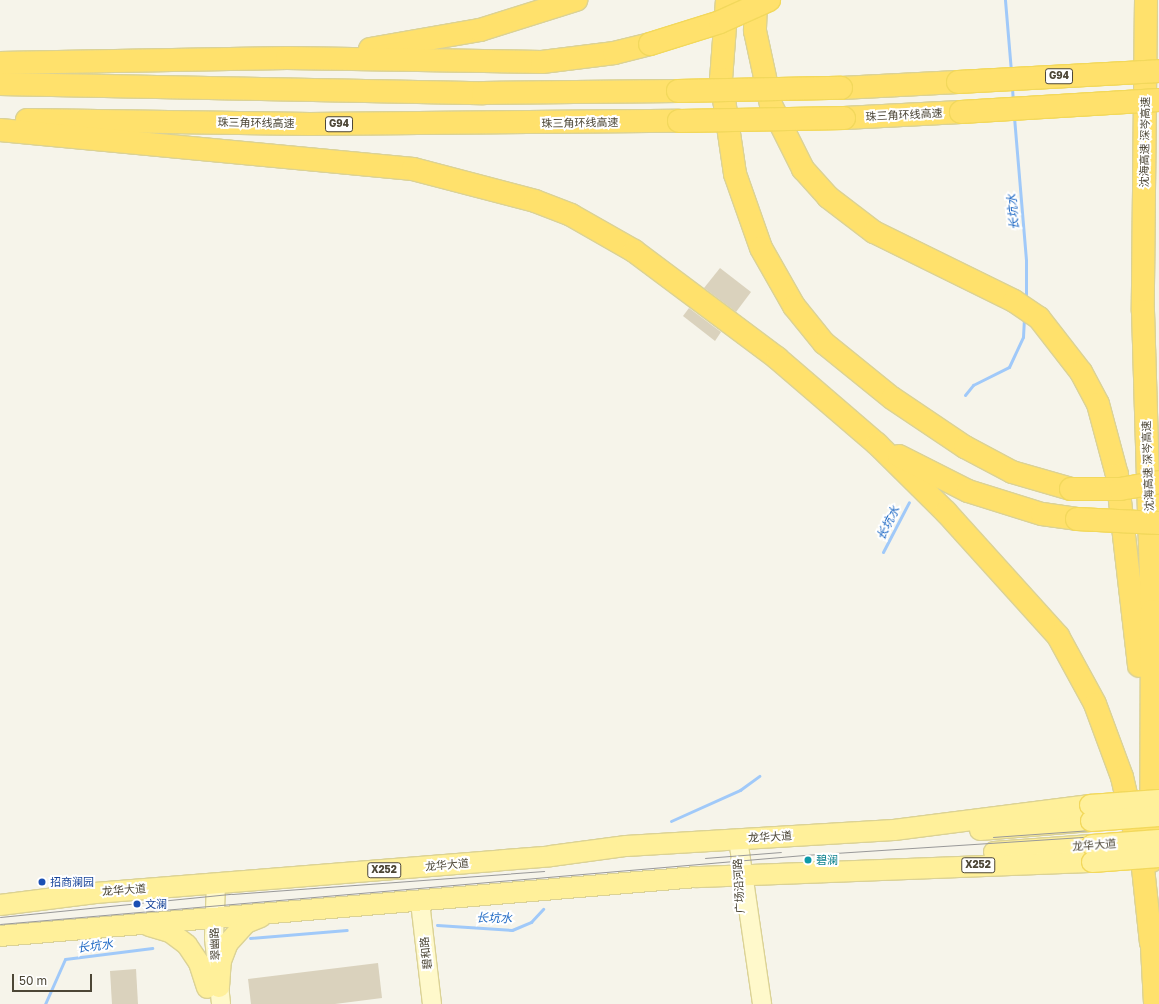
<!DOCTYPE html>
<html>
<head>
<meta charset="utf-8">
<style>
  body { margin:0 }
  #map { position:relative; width:1159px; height:1004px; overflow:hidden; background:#f6f4ea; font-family:"Golos Text","Noto Sans SC",sans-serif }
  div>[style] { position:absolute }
  .stream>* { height:3px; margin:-1.5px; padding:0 1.5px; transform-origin:1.5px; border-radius:1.5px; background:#a0c9f9 }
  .building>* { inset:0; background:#dad2bd }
  .roads { filter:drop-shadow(1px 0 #dbd295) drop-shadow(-1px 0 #dbd295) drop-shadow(0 1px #dbd295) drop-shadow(0 -1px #dbd295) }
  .secondary>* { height:18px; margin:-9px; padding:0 9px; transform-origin:9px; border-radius:9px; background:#fff9cb }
  .primary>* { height:20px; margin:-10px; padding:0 10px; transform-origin:10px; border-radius:10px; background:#fff09a }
  .highway>* { height:22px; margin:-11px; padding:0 11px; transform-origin:11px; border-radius:11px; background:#ffe16c }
  .tram>* { height:1px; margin:-0.5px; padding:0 0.5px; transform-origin:0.5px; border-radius:0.5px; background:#999 }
  .bridges { filter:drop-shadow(1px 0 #f2d85c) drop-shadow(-1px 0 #f2d85c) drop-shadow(0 1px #f2d85c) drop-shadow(0 -1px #f2d85c) }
  .primary-bridge>* { height:20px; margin:-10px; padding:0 10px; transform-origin:10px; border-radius:10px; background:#fff09a }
  .highway-bridge>* { height:22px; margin:-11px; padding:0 11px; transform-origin:11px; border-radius:11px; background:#ffe16c }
  .dots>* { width:11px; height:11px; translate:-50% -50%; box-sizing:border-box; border:2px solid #fff; border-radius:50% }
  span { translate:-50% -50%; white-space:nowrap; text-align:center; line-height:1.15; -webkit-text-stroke:4px #fff; paint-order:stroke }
  .shield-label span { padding:1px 3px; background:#fff; border:1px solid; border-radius:3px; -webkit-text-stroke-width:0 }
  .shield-label { font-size:10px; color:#4c4636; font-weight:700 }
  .street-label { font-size:11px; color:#4c4636 }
  .culture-label { font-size:11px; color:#0d838f }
  .left { translate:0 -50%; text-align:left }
  .transit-label { font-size:11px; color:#164399 }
  .water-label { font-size:12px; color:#226bc5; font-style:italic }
  .scale { position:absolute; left:12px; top:974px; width:80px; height:18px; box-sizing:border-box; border:2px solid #4c4636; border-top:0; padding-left:5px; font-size:12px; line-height:14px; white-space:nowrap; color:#4c4636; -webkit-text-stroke:3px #fff; paint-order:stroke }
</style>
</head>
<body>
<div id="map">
  <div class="stream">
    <i style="left:1005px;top:0;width:72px;rotate:85.2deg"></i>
    <i style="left:1012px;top:88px;width:14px;rotate:86deg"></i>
    <i style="left:1014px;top:117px;width:144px;rotate:85.2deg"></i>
    <i style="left:1026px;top:261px;width:38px;rotate:90deg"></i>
    <i style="left:965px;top:395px;width:13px;rotate:-51deg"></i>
    <i style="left:973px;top:385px;width:40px;rotate:-26.6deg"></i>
    <i style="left:1009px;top:367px;width:33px;rotate:-65deg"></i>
    <i style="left:1023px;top:337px;width:18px;rotate:-87deg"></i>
    <i style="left:883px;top:552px;width:56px;rotate:-62.5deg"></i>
    <i style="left:671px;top:821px;width:76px;rotate:-24.2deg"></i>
    <i style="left:740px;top:790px;width:24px;rotate:-36deg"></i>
    <i style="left:437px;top:925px;width:75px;rotate:3.8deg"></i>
    <i style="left:512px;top:930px;width:21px;rotate:-23deg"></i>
    <i style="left:531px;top:922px;width:18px;rotate:-47deg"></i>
    <i style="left:250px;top:938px;width:97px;rotate:-4.7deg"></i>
    <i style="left:45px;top:1004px;width:49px;rotate:-66deg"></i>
    <i style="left:65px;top:959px;width:88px;rotate:-7.2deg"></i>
  </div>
  <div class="building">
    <i style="clip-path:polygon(720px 268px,751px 292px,736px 312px,704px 288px)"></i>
    <i style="clip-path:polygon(689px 308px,721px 332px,715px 341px,683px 316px)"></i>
    <i style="clip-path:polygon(378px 963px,382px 998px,335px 1004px,251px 1004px,248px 979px)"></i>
    <i style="clip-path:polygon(136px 969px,138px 1004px,112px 1004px,110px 971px)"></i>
  </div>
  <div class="roads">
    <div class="secondary">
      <i style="left:738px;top:839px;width:167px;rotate:81.7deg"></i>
      <i style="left:216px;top:883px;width:55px;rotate:92.1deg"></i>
      <i style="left:214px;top:938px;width:66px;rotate:83.9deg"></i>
      <i style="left:420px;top:902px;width:103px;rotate:83.3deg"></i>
    </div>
    <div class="primary">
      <i style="left:980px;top:830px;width:111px;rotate:-4.6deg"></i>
      <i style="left:994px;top:852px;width:98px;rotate:-4.1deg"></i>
      <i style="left:0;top:905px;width:96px;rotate:-7.2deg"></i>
      <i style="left:95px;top:893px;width:457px;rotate:-4.6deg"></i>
      <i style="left:551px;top:856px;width:76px;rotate:-7.6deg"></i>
      <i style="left:626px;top:846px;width:268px;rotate:-3.4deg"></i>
      <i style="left:894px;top:830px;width:198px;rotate:-7.3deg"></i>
      <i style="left:149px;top:926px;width:22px;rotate:16deg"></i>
      <i style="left:170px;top:932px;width:21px;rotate:37deg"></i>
      <i style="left:187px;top:945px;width:22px;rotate:56deg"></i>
      <i style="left:199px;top:963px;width:26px;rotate:72deg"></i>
      <i style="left:0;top:936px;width:699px;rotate:-4.84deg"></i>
      <i style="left:697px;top:877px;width:395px;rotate:-2.2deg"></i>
      <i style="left:219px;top:987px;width:26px;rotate:-86deg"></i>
      <i style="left:221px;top:961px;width:19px;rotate:-69deg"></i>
      <i style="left:228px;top:943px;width:27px;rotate:-48deg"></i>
      <i style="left:246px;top:923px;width:16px;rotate:-22deg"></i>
    </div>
    <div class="highway">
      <i style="left:727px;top:0;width:79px;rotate:94.3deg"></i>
      <i style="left:721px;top:79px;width:96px;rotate:81.6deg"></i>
      <i style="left:735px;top:174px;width:78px;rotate:70.6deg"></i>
      <i style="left:761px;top:248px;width:67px;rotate:60.4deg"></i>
      <i style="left:794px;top:306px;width:48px;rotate:51deg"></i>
      <i style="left:824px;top:343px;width:87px;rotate:39deg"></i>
      <i style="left:892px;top:398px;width:88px;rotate:33.9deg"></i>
      <i style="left:965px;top:447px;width:53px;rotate:28deg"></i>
      <i style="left:1012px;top:472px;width:61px;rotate:16.1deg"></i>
      <i style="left:756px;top:0;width:31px;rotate:92deg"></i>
      <i style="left:755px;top:31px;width:76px;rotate:77.8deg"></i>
      <i style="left:771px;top:105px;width:72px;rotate:63.4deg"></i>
      <i style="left:803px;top:169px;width:38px;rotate:48deg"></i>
      <i style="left:828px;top:197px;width:58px;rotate:37.3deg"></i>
      <i style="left:874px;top:232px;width:156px;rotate:26.2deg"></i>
      <i style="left:1014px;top:301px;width:30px;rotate:34deg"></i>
      <i style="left:1039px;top:318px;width:68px;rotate:52.1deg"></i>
      <i style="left:1081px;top:372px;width:36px;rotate:62deg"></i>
      <i style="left:1098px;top:404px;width:73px;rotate:75deg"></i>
      <i style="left:1117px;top:475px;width:192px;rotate:83.4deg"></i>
      <i style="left:1146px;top:0;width:311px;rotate:90.6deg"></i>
      <i style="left:1143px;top:311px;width:300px;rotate:88.3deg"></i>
      <i style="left:1152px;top:611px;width:250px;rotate:90.2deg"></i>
      <i style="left:370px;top:49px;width:112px;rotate:-9.8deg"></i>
      <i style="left:480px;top:30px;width:101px;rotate:-17.4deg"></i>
      <i style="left:0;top:63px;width:287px;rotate:-1deg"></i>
      <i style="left:287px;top:58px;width:255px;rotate:0.9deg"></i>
      <i style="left:542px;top:62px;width:73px;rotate:-7.1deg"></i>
      <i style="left:614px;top:53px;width:37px;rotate:-14deg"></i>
      <i style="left:0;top:84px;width:483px;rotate:1.1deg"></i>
      <i style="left:483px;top:93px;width:195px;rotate:-0.6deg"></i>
      <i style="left:841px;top:88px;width:117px;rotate:-2.9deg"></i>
      <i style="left:844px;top:118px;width:117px;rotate:-2.9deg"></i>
      <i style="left:27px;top:120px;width:283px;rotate:0.8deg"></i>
      <i style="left:310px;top:124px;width:369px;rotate:-0.5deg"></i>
      <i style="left:0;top:130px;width:415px;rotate:5.4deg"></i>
      <i style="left:413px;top:169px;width:126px;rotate:14.7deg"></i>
      <i style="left:535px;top:201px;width:39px;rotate:21deg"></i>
      <i style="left:571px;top:215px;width:73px;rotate:29.7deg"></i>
      <i style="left:634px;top:251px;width:179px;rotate:36.8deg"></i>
      <i style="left:777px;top:358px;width:132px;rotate:40.7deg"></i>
      <i style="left:877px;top:444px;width:97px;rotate:44.6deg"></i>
      <i style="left:946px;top:512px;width:167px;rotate:47.9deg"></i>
      <i style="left:1058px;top:636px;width:77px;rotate:61.4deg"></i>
      <i style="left:1095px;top:704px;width:78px;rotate:69.7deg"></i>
      <i style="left:1122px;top:777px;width:93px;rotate:77deg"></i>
      <i style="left:1143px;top:868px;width:75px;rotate:83.9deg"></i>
      <i style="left:899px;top:456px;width:77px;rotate:26.9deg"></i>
      <i style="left:968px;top:491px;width:77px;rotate:17.3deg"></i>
      <i style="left:1042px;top:514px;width:35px;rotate:8deg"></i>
      <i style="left:1151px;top:929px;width:75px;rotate:86.9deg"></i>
    </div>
  </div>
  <div class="tram">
    <i style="left:993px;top:837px;width:166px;rotate:-4.1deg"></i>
    <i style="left:705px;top:858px;width:76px;rotate:-4.5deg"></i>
    <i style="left:0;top:917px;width:233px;rotate:-5.7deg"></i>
    <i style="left:232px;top:894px;width:313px;rotate:-4.2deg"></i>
    <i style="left:0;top:924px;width:807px;rotate:-4.91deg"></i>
    <i style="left:804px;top:855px;width:356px;rotate:-3.7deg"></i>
  </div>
  <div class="bridges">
    <div class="primary-bridge">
      <i style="left:1090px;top:805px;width:69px;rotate:-4.1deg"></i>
      <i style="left:1091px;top:821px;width:68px;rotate:-4.2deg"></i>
      <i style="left:1092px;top:845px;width:67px;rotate:-4.3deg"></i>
      <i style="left:1092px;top:862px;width:67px;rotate:-4.3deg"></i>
    </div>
    <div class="highway-bridge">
      <i style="left:650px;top:44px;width:73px;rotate:-17.4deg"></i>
      <i style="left:720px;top:22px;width:54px;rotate:-24.2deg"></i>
      <i style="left:958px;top:82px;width:201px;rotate:-3.1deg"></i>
      <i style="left:678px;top:91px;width:163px;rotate:-1.1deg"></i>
      <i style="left:961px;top:112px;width:198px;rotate:-3.5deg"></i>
      <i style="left:679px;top:121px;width:165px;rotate:-1deg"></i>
      <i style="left:1071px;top:489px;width:49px"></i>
      <i style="left:1120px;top:489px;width:40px;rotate:-10deg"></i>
      <i style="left:1077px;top:519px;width:82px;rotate:2.8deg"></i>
    </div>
  </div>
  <div class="dots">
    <i style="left:808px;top:860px;background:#0f9aa8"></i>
    <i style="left:42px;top:882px;background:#1a4fb4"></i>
    <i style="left:137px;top:904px;background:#1a4fb4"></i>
  </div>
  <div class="shield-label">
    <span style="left:1059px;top:76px">G94</span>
    <span style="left:339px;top:124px">G94</span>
    <span style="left:978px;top:865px">X252</span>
    <span style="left:384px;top:870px">X252</span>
  </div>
  <div class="street-label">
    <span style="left:904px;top:115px;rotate:-3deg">珠三角环线高速</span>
    <span style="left:256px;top:123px;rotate:1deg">珠三角环线高速</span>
    <span style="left:580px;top:123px;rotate:-1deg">珠三角环线高速</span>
    <span style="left:1145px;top:142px;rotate:-89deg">沈海高速 深岑高速</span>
    <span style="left:1148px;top:466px;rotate:-92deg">沈海高速 深岑高速</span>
    <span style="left:770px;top:837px;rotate:-3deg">龙华大道</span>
    <span style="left:1094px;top:845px;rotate:-4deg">龙华大道</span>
    <span style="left:447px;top:865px;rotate:-5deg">龙华大道</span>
    <span style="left:739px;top:886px;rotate:-93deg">广场沿河路</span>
    <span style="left:124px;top:890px;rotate:-4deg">龙华大道</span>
    <span style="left:215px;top:944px;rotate:-93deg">翠幽路</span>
    <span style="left:426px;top:953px;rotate:-96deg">碧和路</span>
  </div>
  <div class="culture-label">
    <span class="left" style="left:816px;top:860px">碧澜</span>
  </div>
  <div class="transit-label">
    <span class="left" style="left:50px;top:882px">招商澜园</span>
    <span class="left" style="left:145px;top:904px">文澜</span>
  </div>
  <div class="water-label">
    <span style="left:1013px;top:212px;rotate:-95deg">长坑水</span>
    <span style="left:888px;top:523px;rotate:-63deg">长坑水</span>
    <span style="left:494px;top:918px;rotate:1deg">长坑水</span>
    <span style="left:95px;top:946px;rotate:-7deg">长坑水</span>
  </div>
  <div class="scale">50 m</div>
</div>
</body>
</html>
